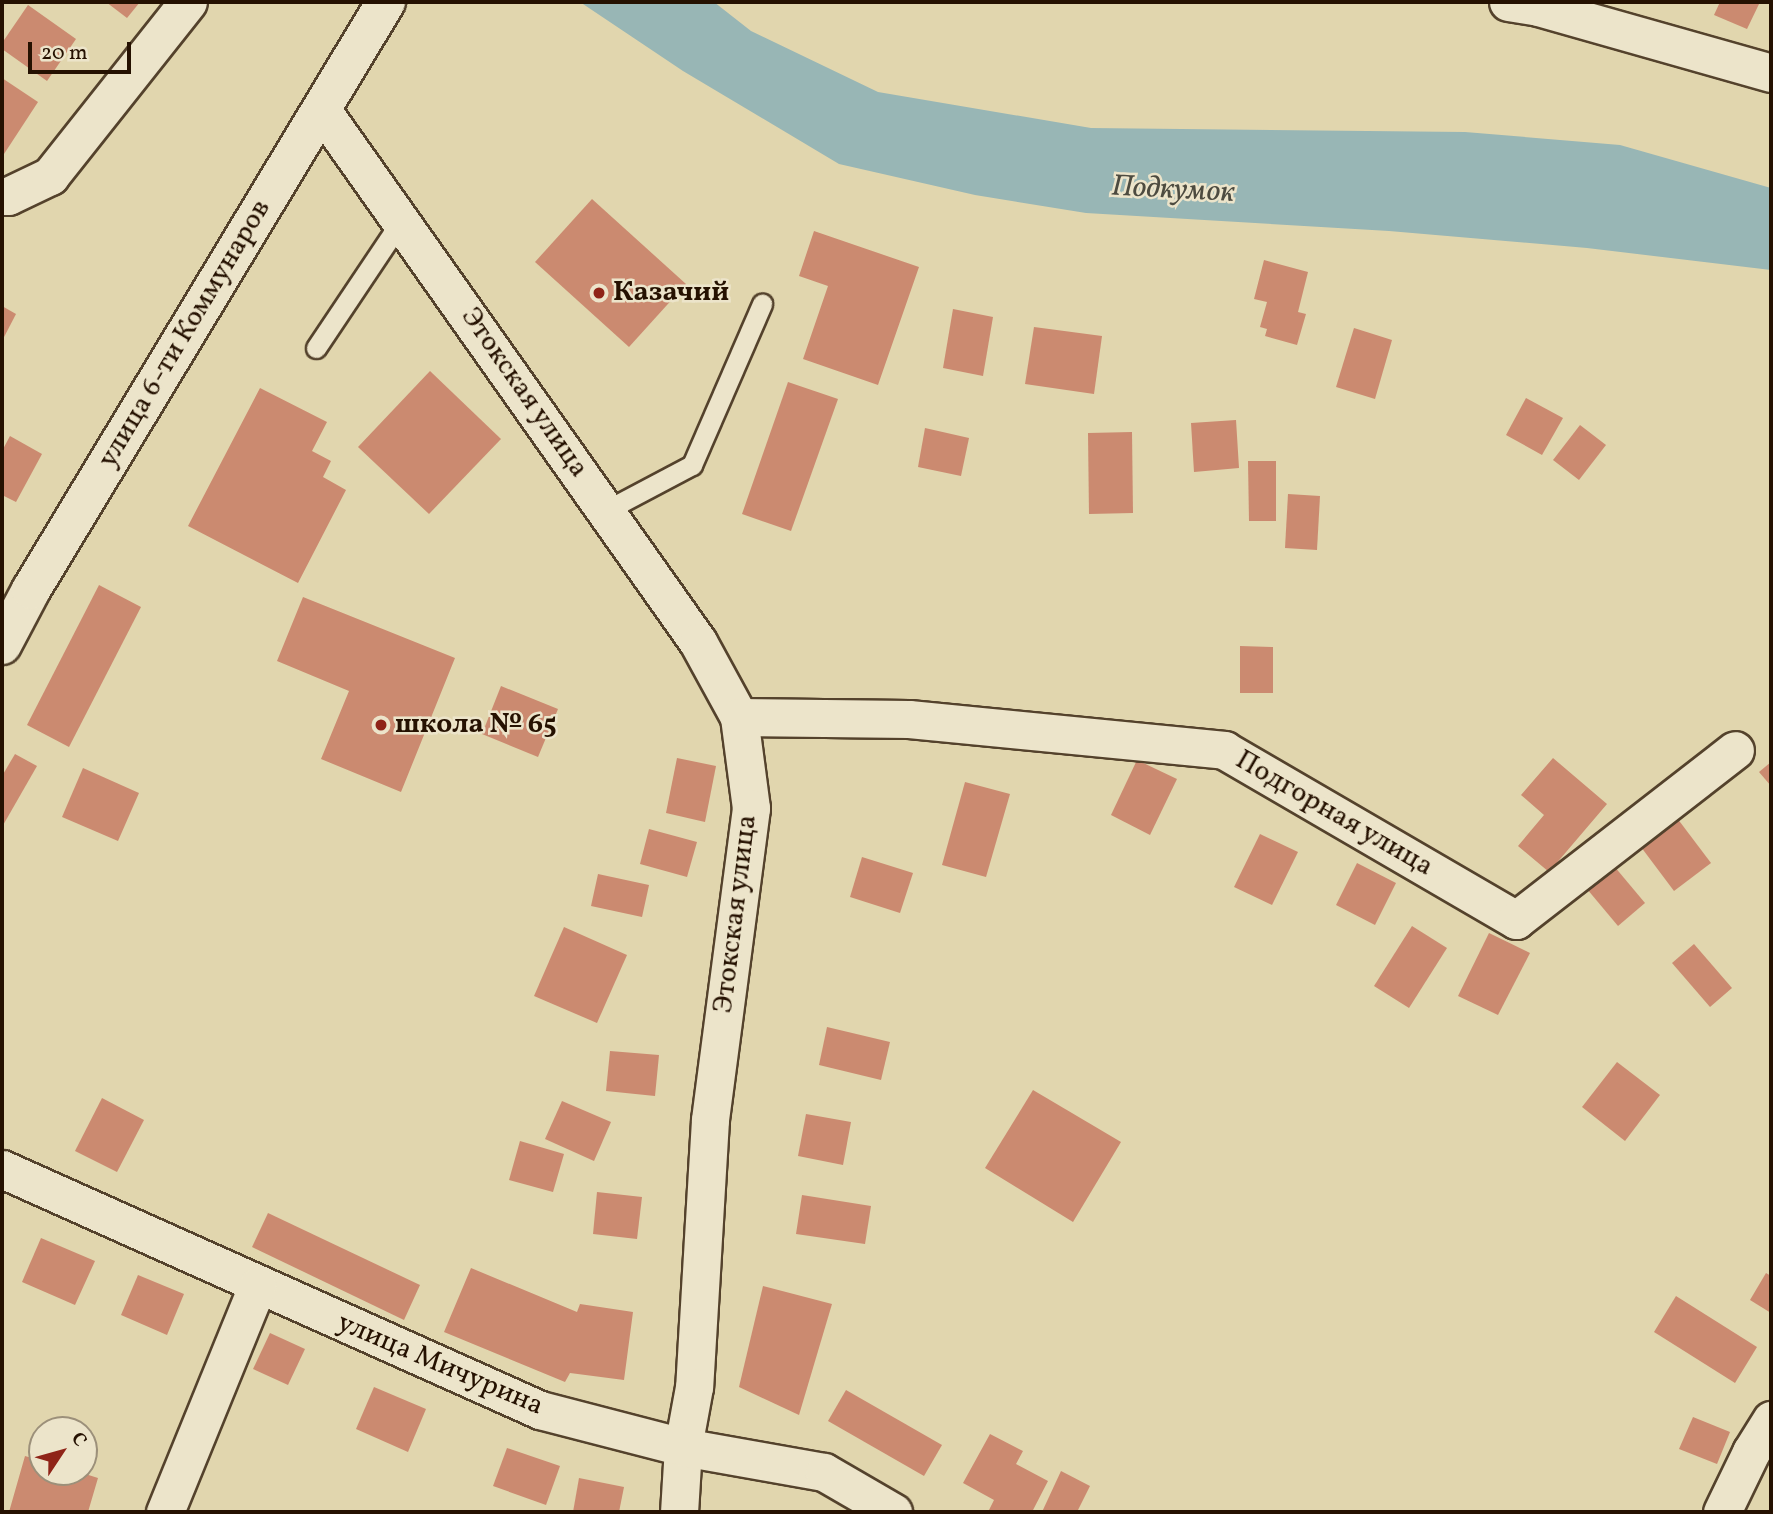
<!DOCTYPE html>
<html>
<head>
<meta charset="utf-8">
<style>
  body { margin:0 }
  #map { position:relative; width:1773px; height:1514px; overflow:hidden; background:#e1d6ae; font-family:Vollkorn,serif }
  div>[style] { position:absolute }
  .water>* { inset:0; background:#98b6b5 }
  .building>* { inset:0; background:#cb8a70 }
  .roads { filter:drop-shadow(2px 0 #54422c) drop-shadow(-2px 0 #54422c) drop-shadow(0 2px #54422c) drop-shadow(0 -2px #54422c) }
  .lane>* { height:19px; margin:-9.5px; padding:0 9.5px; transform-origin:9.5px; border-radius:9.5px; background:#ece4ca }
  .street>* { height:37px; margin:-18.5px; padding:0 18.5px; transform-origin:18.5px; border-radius:18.5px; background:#ece4ca }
  .secondary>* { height:38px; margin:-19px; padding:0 19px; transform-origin:19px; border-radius:19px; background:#ece4ca }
  .dots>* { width:19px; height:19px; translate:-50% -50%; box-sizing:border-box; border:4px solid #ece4ca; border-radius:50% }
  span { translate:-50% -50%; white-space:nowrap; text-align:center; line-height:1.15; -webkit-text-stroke:5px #ece4ca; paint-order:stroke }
  .poi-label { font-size:28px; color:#251101; font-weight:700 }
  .left { translate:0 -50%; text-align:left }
  .street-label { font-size:28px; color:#251101 }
  .water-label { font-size:30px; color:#4d4b40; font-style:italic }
  .frame { position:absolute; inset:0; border:4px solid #251101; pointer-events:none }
  .north { position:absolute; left:28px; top:1416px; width:70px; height:70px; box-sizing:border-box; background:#ece4ca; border:2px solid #9c907a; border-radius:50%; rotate:54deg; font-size:19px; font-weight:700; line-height:28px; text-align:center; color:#251101 }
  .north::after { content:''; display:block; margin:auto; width:24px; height:32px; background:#8f2418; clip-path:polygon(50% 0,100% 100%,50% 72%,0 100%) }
  .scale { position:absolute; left:28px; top:42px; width:103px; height:32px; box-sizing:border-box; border:4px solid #251101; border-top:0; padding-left:9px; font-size:21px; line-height:24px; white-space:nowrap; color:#251101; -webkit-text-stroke:5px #ece4ca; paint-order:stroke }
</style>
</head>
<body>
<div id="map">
  <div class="water">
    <i style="clip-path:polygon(580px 2px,714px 2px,751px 31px,878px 92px,1091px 128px,1465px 132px,1620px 145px,1771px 188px,1771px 270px,1587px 248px,1389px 231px,1086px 213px,975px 195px,839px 164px,683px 71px)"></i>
  </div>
  <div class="building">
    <i style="clip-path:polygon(106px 2px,140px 2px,127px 18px)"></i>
    <i style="clip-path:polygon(1720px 2px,1760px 2px,1747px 29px,1714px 15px)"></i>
    <i style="clip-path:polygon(28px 5px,76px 39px,47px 81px,2px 49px,2px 43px)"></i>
    <i style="clip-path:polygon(2px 78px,38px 102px,4px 154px,2px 153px)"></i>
    <i style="clip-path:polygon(592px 199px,686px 284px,629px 347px,535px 262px)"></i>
    <i style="clip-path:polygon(814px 231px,919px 267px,878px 385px,803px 359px,828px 286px,799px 276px)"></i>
    <i style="clip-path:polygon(1264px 260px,1308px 272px,1298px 312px,1306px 314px,1297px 345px,1265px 336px,1267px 329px,1260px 327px,1267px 302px,1254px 299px)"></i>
    <i style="clip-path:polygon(2px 306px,16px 314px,2px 341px)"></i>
    <i style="clip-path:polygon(953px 309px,993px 317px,983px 376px,943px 368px)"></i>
    <i style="clip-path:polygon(1034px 327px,1102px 336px,1094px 394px,1025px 384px)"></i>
    <i style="clip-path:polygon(1354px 328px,1392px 340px,1375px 399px,1336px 387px)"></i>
    <i style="clip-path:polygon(430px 371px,501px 439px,429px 514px,358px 447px)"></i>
    <i style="clip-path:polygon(788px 382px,838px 399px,791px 531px,742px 514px)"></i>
    <i style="clip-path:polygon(260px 388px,327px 422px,312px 451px,331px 461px,323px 477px,346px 490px,298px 583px,188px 526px)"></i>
    <i style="clip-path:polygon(1526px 398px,1563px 418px,1542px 455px,1506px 435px)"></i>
    <i style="clip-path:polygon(1236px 420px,1239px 468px,1194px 472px,1191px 423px)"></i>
    <i style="clip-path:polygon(1580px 425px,1606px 445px,1579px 480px,1553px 460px)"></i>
    <i style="clip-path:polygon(925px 428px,969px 438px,961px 476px,918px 467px)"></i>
    <i style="clip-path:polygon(1132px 432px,1133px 513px,1089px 514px,1088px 433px)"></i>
    <i style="clip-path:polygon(10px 436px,42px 454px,16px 502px,2px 495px,2px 451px)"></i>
    <i style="clip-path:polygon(1248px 461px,1276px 461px,1276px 521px,1249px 521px)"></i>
    <i style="clip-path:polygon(1288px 494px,1320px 496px,1317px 550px,1285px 548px)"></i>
    <i style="clip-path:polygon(99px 585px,141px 607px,69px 747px,27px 725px)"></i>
    <i style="clip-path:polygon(303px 597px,455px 658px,401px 792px,321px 759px,349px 691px,277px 661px)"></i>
    <i style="clip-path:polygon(1240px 646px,1273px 647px,1273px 693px,1240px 693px)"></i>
    <i style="clip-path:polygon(501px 686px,558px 709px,538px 757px,482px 734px)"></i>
    <i style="clip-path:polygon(15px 754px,37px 766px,2px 827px,2px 776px)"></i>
    <i style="clip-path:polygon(677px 758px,716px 766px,705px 822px,666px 813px)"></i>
    <i style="clip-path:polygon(1553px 758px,1607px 804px,1549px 872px,1518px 846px,1544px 815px,1521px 795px)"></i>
    <i style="clip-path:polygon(1137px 760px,1177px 779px,1150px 835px,1111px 815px)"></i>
    <i style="clip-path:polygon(1771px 762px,1771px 786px,1759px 772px)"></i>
    <i style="clip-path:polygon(83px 768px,139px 793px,118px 841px,62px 817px)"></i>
    <i style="clip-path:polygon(965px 782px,1010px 794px,986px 877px,942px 865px)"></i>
    <i style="clip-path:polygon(1677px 818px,1711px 863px,1674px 891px,1641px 847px)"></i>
    <i style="clip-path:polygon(649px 829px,697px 842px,687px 877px,640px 864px)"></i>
    <i style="clip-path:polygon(1260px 834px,1298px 852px,1272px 905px,1234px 887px)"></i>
    <i style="clip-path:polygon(862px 857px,913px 873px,900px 913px,850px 897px)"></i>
    <i style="clip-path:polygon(1357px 863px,1396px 883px,1375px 925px,1336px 905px)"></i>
    <i style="clip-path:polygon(1614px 866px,1645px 903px,1618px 926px,1587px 889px)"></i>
    <i style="clip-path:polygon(598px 874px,649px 885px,642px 917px,591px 906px)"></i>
    <i style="clip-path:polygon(1412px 926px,1447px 948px,1409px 1008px,1374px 986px)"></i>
    <i style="clip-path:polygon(564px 927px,627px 955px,597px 1023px,534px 996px)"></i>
    <i style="clip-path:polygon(1489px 933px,1530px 953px,1498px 1015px,1458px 996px)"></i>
    <i style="clip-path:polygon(1694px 944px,1732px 988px,1710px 1007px,1672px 963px)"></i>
    <i style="clip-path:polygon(827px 1027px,890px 1042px,881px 1080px,819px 1065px)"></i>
    <i style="clip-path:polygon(610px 1051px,659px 1055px,655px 1096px,606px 1091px)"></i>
    <i style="clip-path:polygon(1617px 1062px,1660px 1095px,1625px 1141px,1582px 1107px)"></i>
    <i style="clip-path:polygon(1033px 1090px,1121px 1142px,1073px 1222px,985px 1168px)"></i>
    <i style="clip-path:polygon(102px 1098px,144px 1120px,117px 1172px,75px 1151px)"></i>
    <i style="clip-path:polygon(562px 1101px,611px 1122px,594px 1161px,545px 1139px)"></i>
    <i style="clip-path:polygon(806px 1114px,851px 1122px,843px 1165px,798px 1156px)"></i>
    <i style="clip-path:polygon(520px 1141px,564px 1154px,553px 1192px,509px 1180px)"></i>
    <i style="clip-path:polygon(597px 1192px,642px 1197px,637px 1239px,593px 1234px)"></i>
    <i style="clip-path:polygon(802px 1195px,871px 1206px,865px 1244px,796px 1234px)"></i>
    <i style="clip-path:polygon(268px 1213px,420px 1285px,404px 1320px,252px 1247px)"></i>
    <i style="clip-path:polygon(41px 1238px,95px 1261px,75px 1305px,22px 1282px)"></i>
    <i style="clip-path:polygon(471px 1268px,577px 1312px,580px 1304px,633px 1312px,624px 1380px,570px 1373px,565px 1382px,444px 1332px)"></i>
    <i style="clip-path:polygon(1766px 1273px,1771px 1276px,1771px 1313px,1750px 1300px)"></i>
    <i style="clip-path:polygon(138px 1275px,184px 1294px,167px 1335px,121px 1315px)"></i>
    <i style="clip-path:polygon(763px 1286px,832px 1304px,799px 1415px,739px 1387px)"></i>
    <i style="clip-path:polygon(1676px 1296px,1757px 1347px,1735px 1383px,1654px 1332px)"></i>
    <i style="clip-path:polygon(270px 1333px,305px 1349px,288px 1385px,253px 1369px)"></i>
    <i style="clip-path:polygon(374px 1387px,426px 1409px,408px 1452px,356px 1429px)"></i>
    <i style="clip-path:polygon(846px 1390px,942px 1445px,924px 1476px,828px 1421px)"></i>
    <i style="clip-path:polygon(1693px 1417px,1730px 1432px,1717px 1464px,1679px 1449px)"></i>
    <i style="clip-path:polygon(990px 1434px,1023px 1451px,1016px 1464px,1048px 1481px,1032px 1512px,994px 1512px,989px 1510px,994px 1500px,963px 1483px)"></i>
    <i style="clip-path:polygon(507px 1448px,560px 1466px,546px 1505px,493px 1486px)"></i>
    <i style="clip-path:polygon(25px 1456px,42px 1461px,42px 1472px,79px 1472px,98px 1478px,88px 1512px,9px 1512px)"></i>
    <i style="clip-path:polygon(1061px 1471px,1090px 1486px,1077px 1512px,1042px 1512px)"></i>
    <i style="clip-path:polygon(579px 1478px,624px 1487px,619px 1512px,573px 1512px)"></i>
  </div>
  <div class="roads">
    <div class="lane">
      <i style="left:316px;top:348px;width:153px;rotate:-56.2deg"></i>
      <i style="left:607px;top:510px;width:96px;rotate:-27.9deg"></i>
      <i style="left:692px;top:465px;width:176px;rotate:-66.5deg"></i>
    </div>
    <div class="street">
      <i style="left:1508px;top:2px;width:30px;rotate:9deg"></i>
      <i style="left:1538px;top:7px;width:242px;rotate:15.8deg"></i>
      <i style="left:321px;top:109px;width:653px;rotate:54.73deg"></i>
      <i style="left:698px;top:642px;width:85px;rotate:61.3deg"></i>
      <i style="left:739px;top:717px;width:92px;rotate:82.5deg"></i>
      <i style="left:751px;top:808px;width:315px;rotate:97.5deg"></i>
      <i style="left:710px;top:1120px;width:267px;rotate:93.4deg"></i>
      <i style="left:694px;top:1387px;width:61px;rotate:100.4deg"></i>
      <i style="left:683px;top:1447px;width:65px;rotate:93.5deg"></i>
      <i style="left:2px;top:196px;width:6px"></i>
      <i style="left:8px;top:196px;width:47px;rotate:-25.5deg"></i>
      <i style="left:50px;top:176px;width:222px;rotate:-51.6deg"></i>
      <i style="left:739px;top:717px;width:170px;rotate:0.7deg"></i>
      <i style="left:909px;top:719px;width:317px;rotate:5.6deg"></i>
      <i style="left:1224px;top:750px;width:338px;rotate:30.2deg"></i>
      <i style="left:1516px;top:920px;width:277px;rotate:-37.8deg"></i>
      <i style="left:2px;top:1169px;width:590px;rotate:24.13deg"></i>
      <i style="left:540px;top:1410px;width:148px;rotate:14.5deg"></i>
      <i style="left:683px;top:1447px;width:143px;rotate:10.1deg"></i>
      <i style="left:824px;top:1472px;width:80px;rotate:30.1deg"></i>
      <i style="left:165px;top:1512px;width:244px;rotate:-67.8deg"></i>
      <i style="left:1722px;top:1512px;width:67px;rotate:-64.2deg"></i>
      <i style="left:1751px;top:1452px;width:38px;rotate:-58deg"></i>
    </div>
    <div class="secondary">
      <i style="left:2px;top:645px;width:62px;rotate:-62.2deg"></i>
      <i style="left:31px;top:590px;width:687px;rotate:-58.88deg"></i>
    </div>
  </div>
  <div class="dots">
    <i style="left:599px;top:293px;background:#8f2418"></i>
    <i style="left:381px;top:725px;background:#8f2418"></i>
  </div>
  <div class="poi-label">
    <span class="left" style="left:613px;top:293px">Казачий</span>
    <span class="left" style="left:395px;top:725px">школа № 65</span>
  </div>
  <div class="street-label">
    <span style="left:185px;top:334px;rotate:-59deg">улица 6-ти Коммунаров</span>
    <span style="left:524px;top:393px;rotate:55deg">Этокская улица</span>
    <span style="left:1334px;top:814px;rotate:30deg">Подгорная улица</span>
    <span style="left:736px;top:914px;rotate:-83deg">Этокская улица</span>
    <span style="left:440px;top:1365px;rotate:23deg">улица Мичурина</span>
  </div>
  <div class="water-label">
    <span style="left:1173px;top:190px;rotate:3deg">Подкумок</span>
  </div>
  <div class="frame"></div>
  <div class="north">С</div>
  <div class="scale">20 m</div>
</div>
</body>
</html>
